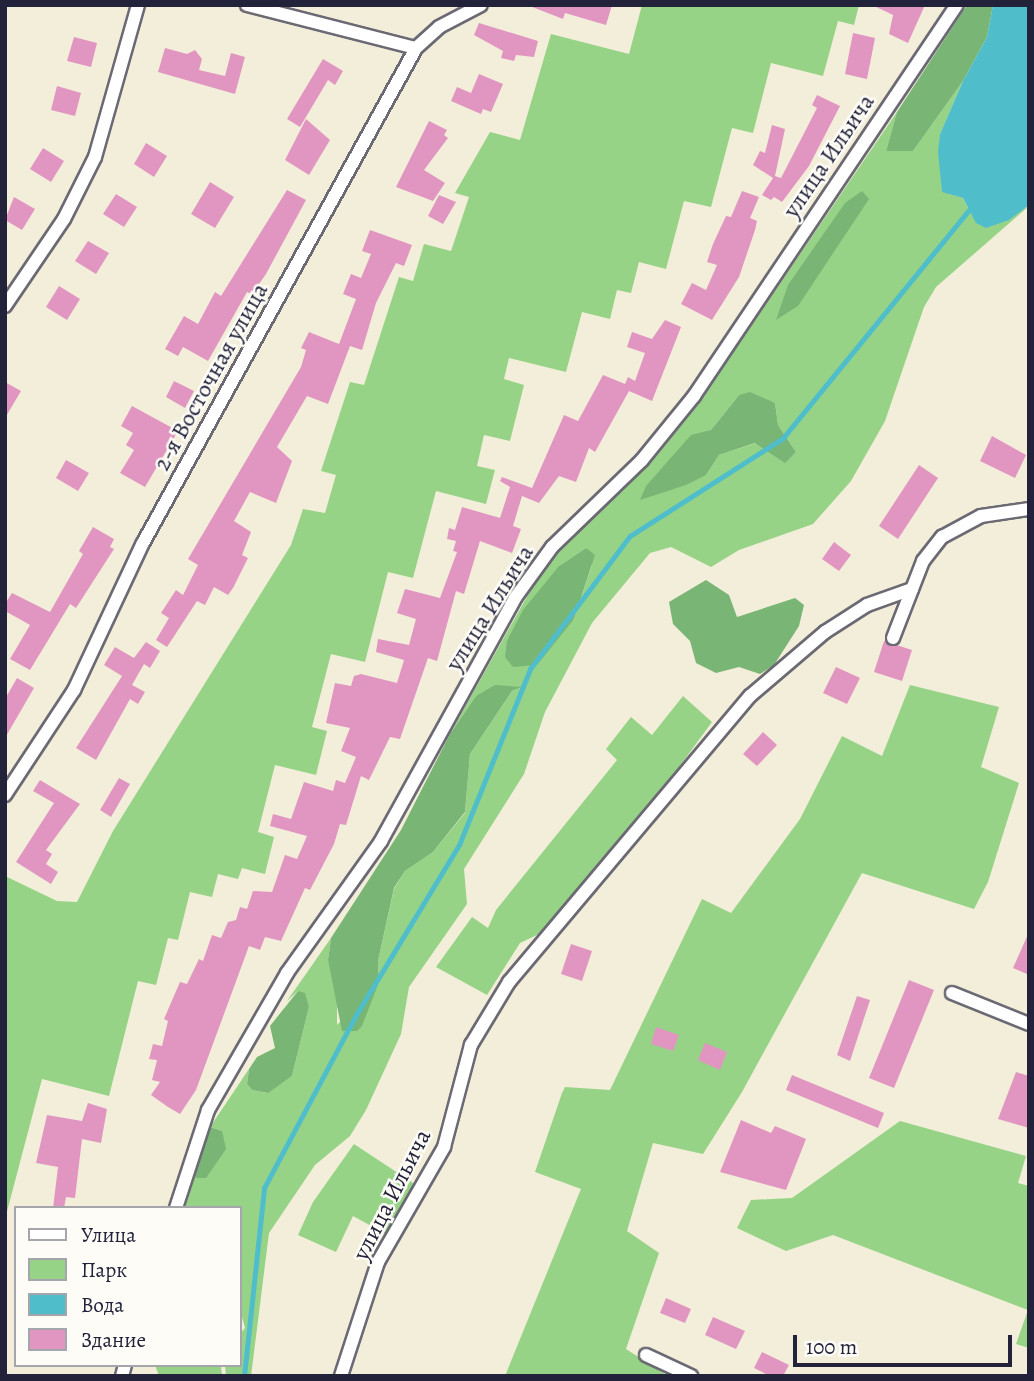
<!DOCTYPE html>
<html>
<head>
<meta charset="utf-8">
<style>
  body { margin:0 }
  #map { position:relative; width:1034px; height:1381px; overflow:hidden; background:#f3eeda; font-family:Alegreya,serif }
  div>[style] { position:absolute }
  .green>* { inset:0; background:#97d387 }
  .forest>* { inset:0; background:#79b574 }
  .water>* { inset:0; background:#50beca }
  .stream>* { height:4.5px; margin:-2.25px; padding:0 2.25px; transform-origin:2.25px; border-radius:2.25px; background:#50beca }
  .building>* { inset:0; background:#e196c1 }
  .roads { filter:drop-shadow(2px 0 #6b6973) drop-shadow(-2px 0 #6b6973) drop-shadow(0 2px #6b6973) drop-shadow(0 -2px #6b6973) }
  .street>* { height:12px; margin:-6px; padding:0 6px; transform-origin:6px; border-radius:6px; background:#fff }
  span { translate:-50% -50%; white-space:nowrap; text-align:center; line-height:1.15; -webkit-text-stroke:5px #fdfcf7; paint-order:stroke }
  .street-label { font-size:24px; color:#22223b }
  .frame { position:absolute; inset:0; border:7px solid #22223b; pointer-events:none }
  .legend { position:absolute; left:14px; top:1206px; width:228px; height:161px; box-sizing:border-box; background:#fdfcf7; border:2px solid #a5a5ac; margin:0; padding:9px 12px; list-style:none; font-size:21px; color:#22223b }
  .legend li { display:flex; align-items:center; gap:14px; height:35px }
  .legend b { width:35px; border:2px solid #a5a5ac }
  .scale { position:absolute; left:793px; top:1335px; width:219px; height:32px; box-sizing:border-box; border:4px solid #22223b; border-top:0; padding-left:9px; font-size:21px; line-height:24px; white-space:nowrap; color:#22223b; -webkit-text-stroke:5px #fdfcf7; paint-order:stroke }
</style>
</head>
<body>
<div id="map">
  <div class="green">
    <i style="clip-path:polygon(642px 5px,859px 5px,854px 25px,838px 21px,823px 76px,771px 63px,753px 133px,732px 128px,711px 207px,684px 201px,666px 269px,639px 262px,631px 293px,617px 290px,610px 319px,582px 312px,566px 372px,509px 358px,504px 379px,524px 385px,510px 441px,484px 435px,477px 466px,495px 470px,486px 504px,436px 491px,413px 578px,388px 572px,365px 662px,331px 654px,312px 727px,327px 731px,316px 775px,275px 765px,258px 832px,274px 837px,265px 874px,242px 868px,238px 879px,218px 874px,212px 897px,190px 892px,178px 940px,168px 938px,156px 985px,138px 981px,109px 1096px,42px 1079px,5px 1219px,5px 876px,57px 901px,77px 902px,113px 831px,291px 545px,303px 509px,325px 513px,336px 475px,321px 471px,350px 382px,364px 385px,399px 277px,413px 281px,424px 244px,451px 251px,469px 197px,455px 193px,490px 132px,520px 140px,551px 34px,629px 54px)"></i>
    <i style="clip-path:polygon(evenodd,963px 81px,940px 134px,942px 191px,963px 198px,969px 210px,991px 226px,1029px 206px,936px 287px,924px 307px,885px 421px,851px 481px,813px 524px,739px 550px,711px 567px,671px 547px,650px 553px,592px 623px,545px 712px,524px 774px,464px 869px,467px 904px,409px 987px,401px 1034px,366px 1110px,350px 1136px,315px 1165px,269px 1233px,251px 1376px,226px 1376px,225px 1365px,240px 1365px,240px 1334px,245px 1328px,240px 1310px,240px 1208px,185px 1208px,192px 1169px,222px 1131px,210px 1127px,249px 1069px,247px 1084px,252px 1090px,267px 1093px,292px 1076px,309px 1007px,298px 991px,287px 1001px,331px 938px,328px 960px,337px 990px,337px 1025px,379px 982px,378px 961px,394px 889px,405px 871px,433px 852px,465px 813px,470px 754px,512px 691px,520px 688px,476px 696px,450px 734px,534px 584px,566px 542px,652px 460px,699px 402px,897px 112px,886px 151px,913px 151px,963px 81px,739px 395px,775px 403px,778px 425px,796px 452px,785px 462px,756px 443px,719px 455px,706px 475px,711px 430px,739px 395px,963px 81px,586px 548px,592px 565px,574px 619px,559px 635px,559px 566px,586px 548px)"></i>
    <i style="clip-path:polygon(910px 685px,999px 707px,981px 767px,1019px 783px,988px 882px,974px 909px,862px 873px,742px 1092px,703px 1154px,653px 1143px,627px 1231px,659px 1253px,626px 1349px,668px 1376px,505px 1376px,581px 1189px,535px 1172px,562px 1093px,565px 1087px,610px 1090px,702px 899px,731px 913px,800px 819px,842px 736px,882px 756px)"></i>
    <i style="clip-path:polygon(683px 696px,712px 722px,622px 845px,539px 934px,520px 943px,487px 995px,436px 967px,472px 917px,488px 928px,496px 910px,617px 760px,606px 749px,631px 717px,652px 735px)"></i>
    <i style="clip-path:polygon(900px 1121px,1026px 1156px,1018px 1183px,1029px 1186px,1029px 1348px,1016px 1344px,1028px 1310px,833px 1235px,786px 1251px,737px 1228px,751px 1200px,792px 1198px)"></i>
    <i style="clip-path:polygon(354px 1144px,416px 1185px,386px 1234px,353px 1216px,336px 1252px,298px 1235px,313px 1202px)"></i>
    <i style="clip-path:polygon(155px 1365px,221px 1365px,222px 1376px,159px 1376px)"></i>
  </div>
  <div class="forest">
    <i style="clip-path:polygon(967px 5px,993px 5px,987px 37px,963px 81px,913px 151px,886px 151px,897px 112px)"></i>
    <i style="clip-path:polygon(862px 191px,869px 199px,798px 306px,776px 320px,788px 285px,845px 203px)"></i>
    <i style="clip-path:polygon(750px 392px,775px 403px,778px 425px,796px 452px,785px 463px,755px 443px,719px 455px,706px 475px,686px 485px,640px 500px,646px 486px,691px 435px,711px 430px,739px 395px)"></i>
    <i style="clip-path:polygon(586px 548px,595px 555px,574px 619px,537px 665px,513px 667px,505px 657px,507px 641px,523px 610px,559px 566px)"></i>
    <i style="clip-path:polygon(706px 580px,729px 595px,737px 617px,795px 598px,804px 605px,799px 626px,774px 665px,760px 674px,739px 667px,716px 673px,696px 663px,690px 641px,673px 624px,669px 602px)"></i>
    <i style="clip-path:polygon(495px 685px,522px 687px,512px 691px,470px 754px,465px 812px,433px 852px,405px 871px,394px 888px,378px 961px,379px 982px,362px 1026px,357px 1031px,342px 1031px,328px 960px,331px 938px,401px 830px,450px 734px,476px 696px)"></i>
    <i style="clip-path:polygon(298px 991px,305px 993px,309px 1007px,292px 1076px,268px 1093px,252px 1090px,247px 1084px,249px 1069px,257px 1057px,275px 1048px,270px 1026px)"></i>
    <i style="clip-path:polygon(210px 1127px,222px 1131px,226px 1149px,206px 1178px,196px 1178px,192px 1169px)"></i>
  </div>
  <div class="water">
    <i style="clip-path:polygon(993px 5px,1029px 5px,1029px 205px,1009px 220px,986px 228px,976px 223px,963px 198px,942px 192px,938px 152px,940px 134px,963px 81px,987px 37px)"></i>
  </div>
  <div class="stream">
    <i style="left:244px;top:1376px;width:189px;rotate:-83.9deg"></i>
    <i style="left:264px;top:1188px;width:196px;rotate:-62deg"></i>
    <i style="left:356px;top:1015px;width:199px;rotate:-58.8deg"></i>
    <i style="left:459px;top:845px;width:190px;rotate:-68deg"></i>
    <i style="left:530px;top:669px;width:166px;rotate:-53.1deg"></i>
    <i style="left:630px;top:536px;width:182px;rotate:-32.6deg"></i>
    <i style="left:783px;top:438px;width:294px;rotate:-50.8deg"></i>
  </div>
  <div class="building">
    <i style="clip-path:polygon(527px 5px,612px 5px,606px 25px,565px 13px,563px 19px)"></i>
    <i style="clip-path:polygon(872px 5px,925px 5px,908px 43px,889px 34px,893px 15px)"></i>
    <i style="clip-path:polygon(479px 23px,538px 41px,534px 57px,516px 55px,514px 61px,501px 58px,503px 51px,474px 35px)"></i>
    <i style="clip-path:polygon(853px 33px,875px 38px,867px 79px,845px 74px)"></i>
    <i style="clip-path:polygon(74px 37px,97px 43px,91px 67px,67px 61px)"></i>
    <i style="clip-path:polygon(165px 48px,187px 54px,195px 50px,202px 59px,199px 70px,225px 76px,231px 53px,245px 57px,235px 94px,158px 72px)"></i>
    <i style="clip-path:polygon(323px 59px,343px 71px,335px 85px,328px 80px,300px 127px,287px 119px)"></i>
    <i style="clip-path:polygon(479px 74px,503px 84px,491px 112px,483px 109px,481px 114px,451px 101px,457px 87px,471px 93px)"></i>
    <i style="clip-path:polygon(57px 86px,81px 93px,75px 116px,51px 110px)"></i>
    <i style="clip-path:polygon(817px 95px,840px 106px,809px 166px,782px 202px,774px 197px,771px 200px,762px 195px,773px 178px,753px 165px,760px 151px,765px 153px,772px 125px,785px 129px,775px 176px,781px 178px,817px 108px,812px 105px)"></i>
    <i style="clip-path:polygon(306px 119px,330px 140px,309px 175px,285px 160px)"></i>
    <i style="clip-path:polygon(429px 121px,447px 130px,444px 135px,448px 138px,424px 170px,445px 183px,433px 201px,396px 187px)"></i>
    <i style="clip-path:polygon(146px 143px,167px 156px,154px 177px,134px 164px)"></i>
    <i style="clip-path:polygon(43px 148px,64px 161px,51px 182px,30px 169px)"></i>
    <i style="clip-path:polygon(210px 182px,234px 197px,215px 228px,191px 214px)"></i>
    <i style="clip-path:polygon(287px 190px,306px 200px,266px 274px,252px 294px,247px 292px,208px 361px,183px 347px,178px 356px,165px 349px,184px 316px,198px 324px,215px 292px,221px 296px)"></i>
    <i style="clip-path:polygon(742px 191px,759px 197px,750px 218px,757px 221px,755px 230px,739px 277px,712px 320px,681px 304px,692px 283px,706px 290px,717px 265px,707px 262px,713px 244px,726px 216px,731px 217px)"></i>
    <i style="clip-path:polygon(116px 194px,137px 207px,124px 227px,103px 214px)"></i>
    <i style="clip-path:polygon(439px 195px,456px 202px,443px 224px,428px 216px)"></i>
    <i style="clip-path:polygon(14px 197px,35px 209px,22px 230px,5px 220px)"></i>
    <i style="clip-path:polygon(370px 230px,412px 245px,404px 266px,396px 263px,376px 303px,362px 350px,350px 346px,328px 404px,307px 396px,277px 447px,292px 461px,276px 503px,250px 492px,234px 521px,251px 532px,242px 555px,248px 558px,233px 588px,228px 595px,214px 587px,205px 605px,197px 601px,167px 647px,156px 640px,169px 618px,161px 613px,176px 590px,183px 595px,198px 565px,188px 559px,301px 367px,306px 350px,301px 348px,309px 332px,339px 344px,356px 299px,343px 294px,351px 274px,361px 278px,371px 254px,362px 251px)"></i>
    <i style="clip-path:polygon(88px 241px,109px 253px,96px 274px,75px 261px)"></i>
    <i style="clip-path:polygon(59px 286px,80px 299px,67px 320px,46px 307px)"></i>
    <i style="clip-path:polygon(665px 320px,681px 327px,652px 401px,629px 391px,595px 452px,589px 448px,576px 482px,559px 476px,539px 503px,522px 496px,513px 526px,521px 529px,512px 553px,480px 541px,464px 594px,456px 591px,437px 661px,428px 658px,400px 739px,390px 737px,369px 780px,361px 776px,346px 825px,340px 824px,334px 844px,310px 890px,305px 888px,281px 941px,265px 937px,260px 950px,249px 946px,196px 1090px,180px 1114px,168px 1107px,151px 1095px,160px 1082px,152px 1080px,157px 1060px,149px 1059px,153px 1044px,162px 1046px,168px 1021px,164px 1019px,180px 982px,187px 984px,199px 959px,203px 961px,212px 935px,221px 938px,228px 922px,236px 920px,240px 907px,247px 909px,253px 891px,272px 892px,285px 855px,297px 859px,307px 836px,270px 826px,273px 814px,291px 819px,304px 782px,333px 791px,336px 780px,345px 783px,356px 757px,341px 751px,350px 728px,326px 723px,335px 683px,351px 686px,354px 676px,361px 674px,397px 683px,404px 660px,376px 652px,378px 639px,409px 645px,416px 619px,397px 613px,405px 589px,440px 598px,457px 552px,453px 551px,456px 541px,447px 539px,449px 528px,455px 530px,462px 507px,500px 518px,510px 487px,500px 481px,502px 477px,532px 488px,564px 415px,578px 421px,603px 375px,625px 384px,628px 377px,635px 381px,645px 353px,627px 347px,632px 332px,652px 339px)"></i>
    <i style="clip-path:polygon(174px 381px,194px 391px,185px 408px,166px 397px)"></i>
    <i style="clip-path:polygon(5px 382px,21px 391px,5px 418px)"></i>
    <i style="clip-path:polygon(132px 406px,178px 431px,145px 487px,120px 473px,134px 450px,126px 445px,133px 433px,121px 426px)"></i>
    <i style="clip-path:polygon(992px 436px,1026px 455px,1015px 478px,980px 461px)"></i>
    <i style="clip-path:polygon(66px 460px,89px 473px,78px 491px,56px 478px)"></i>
    <i style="clip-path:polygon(919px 465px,938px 478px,898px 539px,879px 526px)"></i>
    <i style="clip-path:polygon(93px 527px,114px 539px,110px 547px,114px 549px,76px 608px,70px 604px,30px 670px,10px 659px,30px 625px,5px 611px,5px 604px,12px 593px,50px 612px,83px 554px,79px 551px)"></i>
    <i style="clip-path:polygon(834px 542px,851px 555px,839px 571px,822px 559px)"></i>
    <i style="clip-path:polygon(884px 641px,912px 650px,902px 681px,874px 672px)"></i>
    <i style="clip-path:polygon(146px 642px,160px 651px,150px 668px,144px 664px,132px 685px,145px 692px,138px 704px,130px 699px,96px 760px,76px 748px,122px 676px,104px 665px,115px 647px,134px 658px)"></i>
    <i style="clip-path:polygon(836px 667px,860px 678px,847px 704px,823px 693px)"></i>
    <i style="clip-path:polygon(17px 678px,34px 688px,5px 738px,5px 699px)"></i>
    <i style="clip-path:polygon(763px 732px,777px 745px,757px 766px,743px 754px)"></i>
    <i style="clip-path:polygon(119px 778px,130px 784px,111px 817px,100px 810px)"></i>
    <i style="clip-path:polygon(40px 780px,80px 804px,46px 850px,52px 854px,46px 864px,58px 872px,51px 884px,16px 862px,54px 803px,33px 791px)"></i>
    <i style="clip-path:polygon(1029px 932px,1029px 975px,1013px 968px)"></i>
    <i style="clip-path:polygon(571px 944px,592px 951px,582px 981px,561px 974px)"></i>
    <i style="clip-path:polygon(909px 980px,934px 990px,894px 1088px,869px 1078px)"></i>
    <i style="clip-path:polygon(857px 996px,870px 1000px,850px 1061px,837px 1055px)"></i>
    <i style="clip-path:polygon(656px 1027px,679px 1035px,673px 1051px,651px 1044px)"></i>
    <i style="clip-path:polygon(705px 1043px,727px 1052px,720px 1070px,698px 1060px)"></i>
    <i style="clip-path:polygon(1016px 1072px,1029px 1076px,1029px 1128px,998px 1119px)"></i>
    <i style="clip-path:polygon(792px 1075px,884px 1113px,878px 1128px,786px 1090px)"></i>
    <i style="clip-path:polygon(88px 1103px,107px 1109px,101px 1143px,82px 1139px,75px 1198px,66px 1197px,64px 1208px,53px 1208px,58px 1167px,36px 1163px,47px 1115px,82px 1121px)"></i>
    <i style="clip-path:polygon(741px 1120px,771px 1133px,775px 1126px,806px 1139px,786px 1190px,720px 1172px)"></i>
    <i style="clip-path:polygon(666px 1298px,691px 1309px,685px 1323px,660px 1313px)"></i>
    <i style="clip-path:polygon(713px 1317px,745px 1331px,736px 1349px,705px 1335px)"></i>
    <i style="clip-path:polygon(762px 1352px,789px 1365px,783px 1376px,770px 1376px,754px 1368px)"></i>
  </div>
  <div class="roads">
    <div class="street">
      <i style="left:247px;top:5px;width:174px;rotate:14.3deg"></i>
      <i style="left:5px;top:306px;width:105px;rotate:-55.9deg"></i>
      <i style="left:64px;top:219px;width:69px;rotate:-63.4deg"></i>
      <i style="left:95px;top:157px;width:158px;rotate:-74.2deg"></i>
      <i style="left:893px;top:638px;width:83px;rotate:-68.7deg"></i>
      <i style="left:923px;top:561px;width:31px;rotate:-52deg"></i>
      <i style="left:942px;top:537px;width:44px;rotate:-28.3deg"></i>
      <i style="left:981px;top:516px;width:49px;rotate:-8.3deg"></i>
      <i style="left:5px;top:795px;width:126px;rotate:-56.7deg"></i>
      <i style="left:74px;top:690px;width:162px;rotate:-64.9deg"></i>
      <i style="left:143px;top:543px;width:565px;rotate:-61.12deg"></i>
      <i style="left:416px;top:48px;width:31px;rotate:-42deg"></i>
      <i style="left:439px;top:27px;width:47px;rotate:-27.6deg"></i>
      <i style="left:952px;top:993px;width:83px;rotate:21.9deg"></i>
      <i style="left:176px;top:1208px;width:103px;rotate:-71.9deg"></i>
      <i style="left:208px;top:1110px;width:158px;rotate:-60deg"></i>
      <i style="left:287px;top:973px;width:162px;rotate:-54.5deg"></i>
      <i style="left:381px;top:841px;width:277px;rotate:-61.1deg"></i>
      <i style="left:515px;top:598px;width:63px;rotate:-54deg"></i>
      <i style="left:552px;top:547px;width:125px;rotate:-44deg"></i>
      <i style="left:642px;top:460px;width:82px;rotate:-50.9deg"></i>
      <i style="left:694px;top:396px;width:471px;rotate:-56.1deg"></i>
      <i style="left:646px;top:1355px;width:50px;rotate:25deg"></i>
      <i style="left:122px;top:1376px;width:11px;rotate:-75deg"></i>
      <i style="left:341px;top:1376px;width:120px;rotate:-72deg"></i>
      <i style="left:378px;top:1262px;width:133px;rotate:-60.1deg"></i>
      <i style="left:444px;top:1147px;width:106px;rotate:-75.2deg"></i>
      <i style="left:471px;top:1045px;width:74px;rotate:-58.9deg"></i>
      <i style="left:509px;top:982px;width:374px;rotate:-49.9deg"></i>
      <i style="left:750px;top:696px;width:99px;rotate:-40.5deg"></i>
      <i style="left:825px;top:632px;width:50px;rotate:-32.7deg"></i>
      <i style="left:867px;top:605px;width:48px;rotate:-19.6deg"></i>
    </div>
  </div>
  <div class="street-label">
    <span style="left:829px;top:156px;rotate:-56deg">улица Ильича</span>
    <span style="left:211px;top:377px;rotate:-61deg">2-я Восточная улица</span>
    <span style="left:490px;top:608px;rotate:-58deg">улица Ильича</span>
    <span style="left:392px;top:1195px;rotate:-63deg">улица Ильича</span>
  </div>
  <div class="frame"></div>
  <ul class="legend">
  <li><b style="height:9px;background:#fff"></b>Улица</li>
  <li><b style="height:19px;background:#97d387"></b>Парк</li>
  <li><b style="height:19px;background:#50beca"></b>Вода</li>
  <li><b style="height:19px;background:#e196c1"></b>Здание</li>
  </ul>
  <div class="scale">100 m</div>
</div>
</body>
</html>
